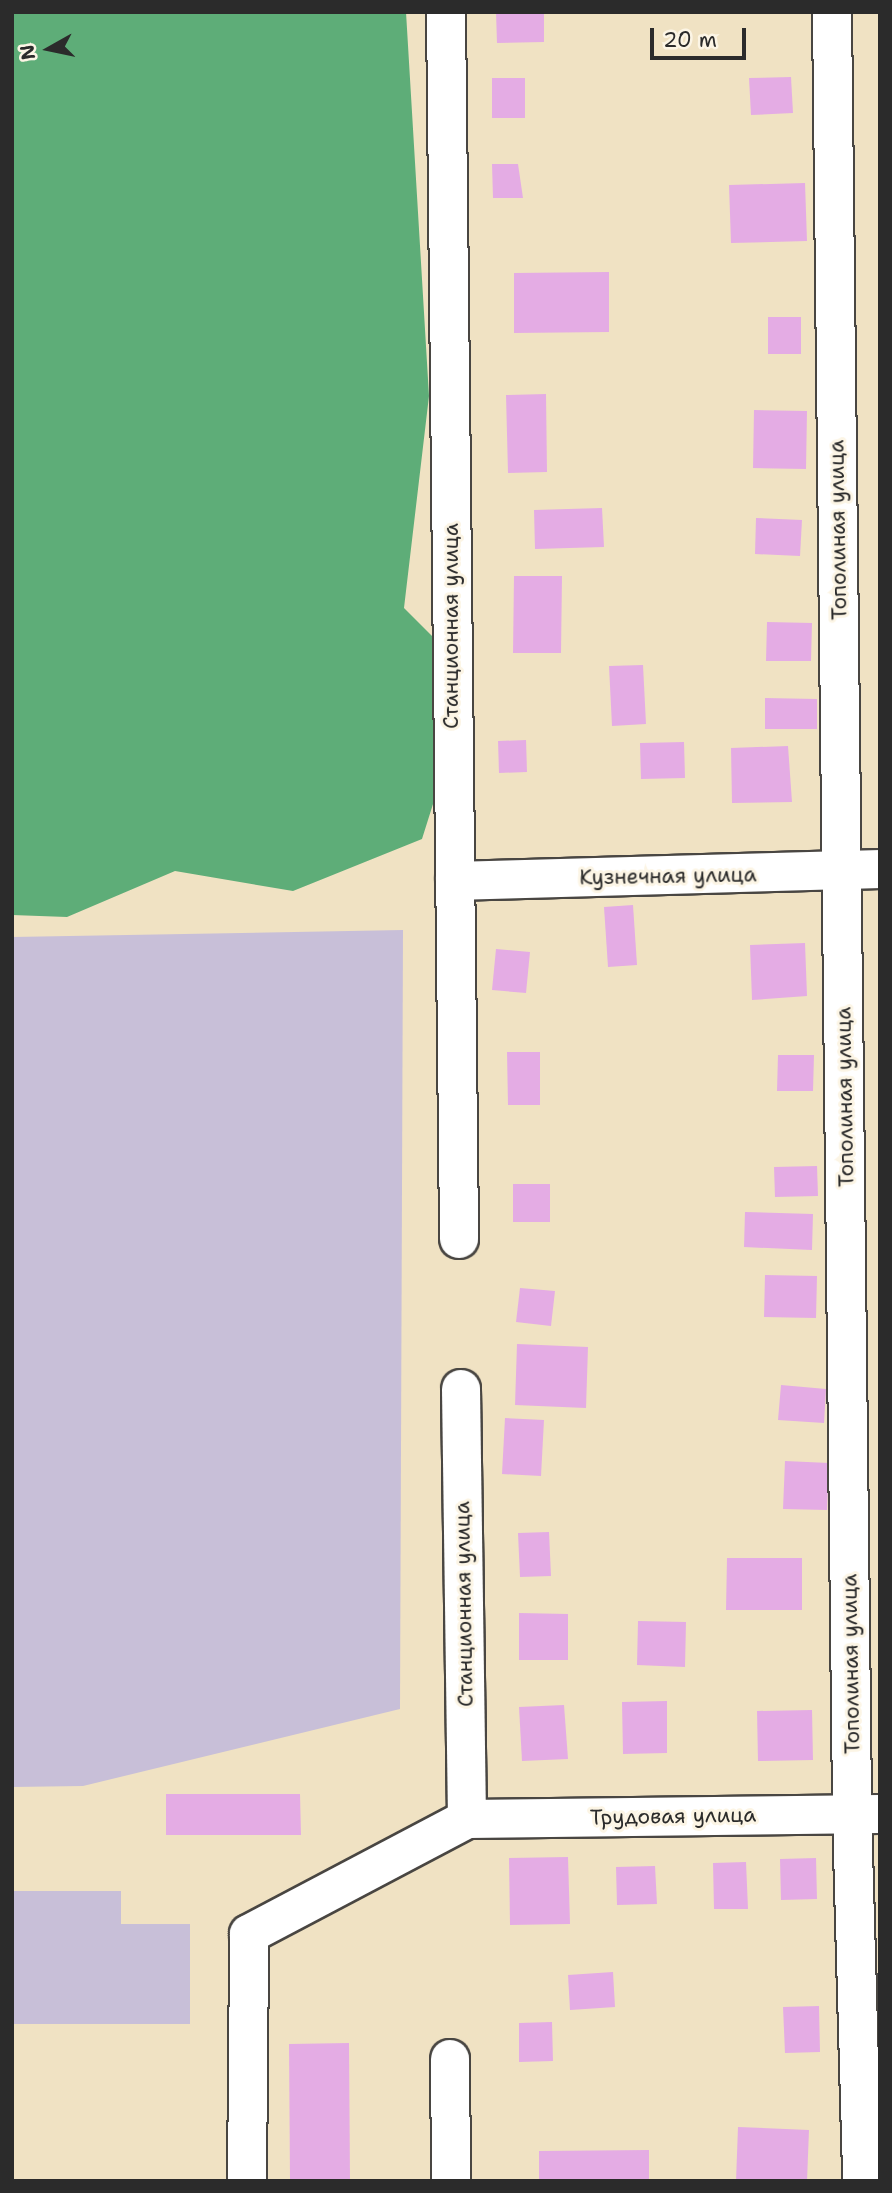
<!DOCTYPE html>
<html>
<head>
<meta charset="utf-8">
<style>
  body { margin:0 }
  #map { position:relative; width:892px; height:2193px; overflow:hidden; background:#f0e2c3; font-family:"Shantell Sans",sans-serif }
  div>[style] { position:absolute }
  .industrial>* { inset:0; background:#c8bfd8 }
  .forest>* { inset:0; background:#5ead78 }
  .building>* { inset:0; background:#e4ace4 }
  .roads { filter:drop-shadow(2px 0 #494642) drop-shadow(-2px 0 #494642) drop-shadow(0 2px #494642) drop-shadow(0 -2px #494642) }
  .minor>* { height:38px; margin:-19px; padding:0 19px; transform-origin:19px; border-radius:19px; background:#fff }
  span { translate:-50% -50%; white-space:nowrap; text-align:center; line-height:1.15; -webkit-text-stroke:6px #fcf5e5; paint-order:stroke }
  .street-label { font-size:21px; color:#2b2b2b }
  .frame { position:absolute; inset:0; border:14px solid #2b2b2b; pointer-events:none }
  .north { position:absolute; left:14px; top:14px; width:70px; height:70px; -webkit-text-stroke:5px #fcf5e5; paint-order:stroke; rotate:261deg; font-size:19px; font-weight:700; line-height:28px; text-align:center; color:#2b2b2b }
  .north::after { content:''; display:block; margin:auto; width:24px; height:32px; background:#2b2b2b; clip-path:polygon(50% 0,100% 100%,50% 72%,0 100%) }
  .scale { position:absolute; left:650px; top:28px; width:96px; height:32px; box-sizing:border-box; border:4px solid #2b2b2b; border-top:0; padding-left:9px; font-size:21px; line-height:24px; white-space:nowrap; color:#2b2b2b; -webkit-text-stroke:5px #fcf5e5; paint-order:stroke }
</style>
</head>
<body>
<div id="map">
  <div class="industrial">
    <i style="clip-path:polygon(403px 930px,400px 1709px,83px 1786px,12px 1787px,12px 937px)"></i>
    <i style="clip-path:polygon(12px 1891px,121px 1891px,121px 1924px,190px 1924px,190px 2024px,12px 2024px)"></i>
  </div>
  <div class="forest">
    <i style="clip-path:polygon(12px 12px,406px 12px,429px 396px,404px 608px,473px 677px,422px 839px,293px 891px,175px 871px,67px 917px,12px 915px)"></i>
  </div>
  <div class="building">
    <i style="clip-path:polygon(496px 12px,544px 12px,544px 42px,497px 43px)"></i>
    <i style="clip-path:polygon(791px 77px,793px 113px,751px 115px,749px 78px)"></i>
    <i style="clip-path:polygon(492px 78px,525px 78px,525px 118px,492px 118px)"></i>
    <i style="clip-path:polygon(492px 164px,518px 164px,523px 198px,493px 198px)"></i>
    <i style="clip-path:polygon(805px 183px,807px 241px,731px 243px,729px 185px)"></i>
    <i style="clip-path:polygon(609px 272px,609px 332px,514px 333px,514px 273px)"></i>
    <i style="clip-path:polygon(768px 317px,801px 317px,801px 354px,768px 354px)"></i>
    <i style="clip-path:polygon(546px 394px,547px 472px,508px 473px,506px 395px)"></i>
    <i style="clip-path:polygon(754px 410px,807px 411px,806px 469px,753px 468px)"></i>
    <i style="clip-path:polygon(602px 508px,604px 547px,535px 549px,534px 510px)"></i>
    <i style="clip-path:polygon(756px 518px,802px 520px,800px 556px,755px 554px)"></i>
    <i style="clip-path:polygon(514px 576px,562px 576px,561px 653px,513px 653px)"></i>
    <i style="clip-path:polygon(767px 622px,812px 623px,811px 661px,766px 661px)"></i>
    <i style="clip-path:polygon(643px 665px,646px 724px,612px 726px,609px 666px)"></i>
    <i style="clip-path:polygon(765px 698px,817px 699px,817px 729px,765px 729px)"></i>
    <i style="clip-path:polygon(526px 740px,527px 772px,499px 773px,498px 741px)"></i>
    <i style="clip-path:polygon(684px 742px,685px 778px,641px 779px,640px 743px)"></i>
    <i style="clip-path:polygon(788px 746px,792px 802px,732px 803px,731px 748px)"></i>
    <i style="clip-path:polygon(633px 905px,637px 965px,608px 967px,604px 907px)"></i>
    <i style="clip-path:polygon(805px 943px,807px 996px,752px 1000px,750px 945px)"></i>
    <i style="clip-path:polygon(496px 949px,530px 952px,526px 993px,492px 990px)"></i>
    <i style="clip-path:polygon(507px 1052px,540px 1052px,540px 1105px,508px 1105px)"></i>
    <i style="clip-path:polygon(778px 1055px,814px 1055px,813px 1091px,777px 1091px)"></i>
    <i style="clip-path:polygon(817px 1166px,818px 1196px,775px 1197px,774px 1167px)"></i>
    <i style="clip-path:polygon(513px 1184px,550px 1184px,550px 1222px,513px 1222px)"></i>
    <i style="clip-path:polygon(745px 1212px,813px 1214px,812px 1250px,744px 1247px)"></i>
    <i style="clip-path:polygon(765px 1275px,817px 1276px,816px 1318px,764px 1317px)"></i>
    <i style="clip-path:polygon(520px 1288px,555px 1291px,551px 1326px,516px 1322px)"></i>
    <i style="clip-path:polygon(517px 1344px,588px 1347px,586px 1408px,515px 1405px)"></i>
    <i style="clip-path:polygon(781px 1385px,826px 1389px,824px 1423px,778px 1420px)"></i>
    <i style="clip-path:polygon(505px 1418px,544px 1420px,541px 1476px,502px 1474px)"></i>
    <i style="clip-path:polygon(785px 1461px,829px 1463px,827px 1510px,783px 1509px)"></i>
    <i style="clip-path:polygon(549px 1532px,551px 1576px,520px 1577px,518px 1533px)"></i>
    <i style="clip-path:polygon(727px 1558px,802px 1558px,802px 1610px,726px 1610px)"></i>
    <i style="clip-path:polygon(519px 1613px,568px 1614px,568px 1660px,519px 1660px)"></i>
    <i style="clip-path:polygon(638px 1621px,686px 1622px,685px 1667px,637px 1665px)"></i>
    <i style="clip-path:polygon(667px 1701px,667px 1753px,623px 1754px,622px 1702px)"></i>
    <i style="clip-path:polygon(564px 1705px,568px 1759px,522px 1761px,519px 1707px)"></i>
    <i style="clip-path:polygon(812px 1710px,813px 1760px,758px 1761px,757px 1711px)"></i>
    <i style="clip-path:polygon(166px 1794px,300px 1794px,301px 1835px,166px 1835px)"></i>
    <i style="clip-path:polygon(568px 1857px,570px 1924px,510px 1925px,509px 1858px)"></i>
    <i style="clip-path:polygon(816px 1858px,817px 1899px,781px 1900px,780px 1859px)"></i>
    <i style="clip-path:polygon(746px 1862px,748px 1909px,714px 1909px,713px 1863px)"></i>
    <i style="clip-path:polygon(655px 1866px,657px 1904px,617px 1905px,616px 1867px)"></i>
    <i style="clip-path:polygon(613px 1972px,615px 2007px,570px 2010px,568px 1975px)"></i>
    <i style="clip-path:polygon(819px 2006px,820px 2052px,785px 2053px,783px 2007px)"></i>
    <i style="clip-path:polygon(552px 2022px,553px 2061px,519px 2062px,519px 2023px)"></i>
    <i style="clip-path:polygon(349px 2043px,350px 2181px,290px 2181px,289px 2044px)"></i>
    <i style="clip-path:polygon(738px 2127px,809px 2130px,807px 2181px,736px 2181px)"></i>
    <i style="clip-path:polygon(649px 2150px,649px 2181px,539px 2181px,539px 2151px)"></i>
  </div>
  <div class="roads">
    <div class="minor">
      <i style="left:446px;top:12px;width:1227px;rotate:89.39deg"></i>
      <i style="left:832px;top:12px;width:1802px;rotate:89.36deg"></i>
      <i style="left:852px;top:1814px;width:367px;rotate:88.4deg"></i>
      <i style="left:455px;top:881px;width:425px;rotate:-1.6deg"></i>
      <i style="left:461px;top:1389px;width:430px;rotate:89.2deg"></i>
      <i style="left:450px;top:2059px;width:122px;rotate:89.5deg"></i>
      <i style="left:247px;top:2181px;width:247px;rotate:-89.5deg"></i>
      <i style="left:249px;top:1934px;width:246px;rotate:-27.8deg"></i>
      <i style="left:467px;top:1819px;width:413px;rotate:-0.7deg"></i>
    </div>
  </div>
  <div class="street-label">
    <span style="left:838px;top:530px;rotate:-91deg">Тополиная улица</span>
    <span style="left:451px;top:626px;rotate:-90deg">Станционная улица</span>
    <span style="left:668px;top:876px;rotate:-1deg">Кузнечная улица</span>
    <span style="left:845px;top:1097px;rotate:-91deg">Тополиная улица</span>
    <span style="left:464px;top:1604px;rotate:-91deg">Станционная улица</span>
    <span style="left:851px;top:1664px;rotate:-91deg">Тополиная улица</span>
    <span style="left:673px;top:1816px;rotate:-1deg">Трудовая улица</span>
  </div>
  <div class="frame"></div>
  <div class="north">N</div>
  <div class="scale">20 m</div>
</div>
</body>
</html>
